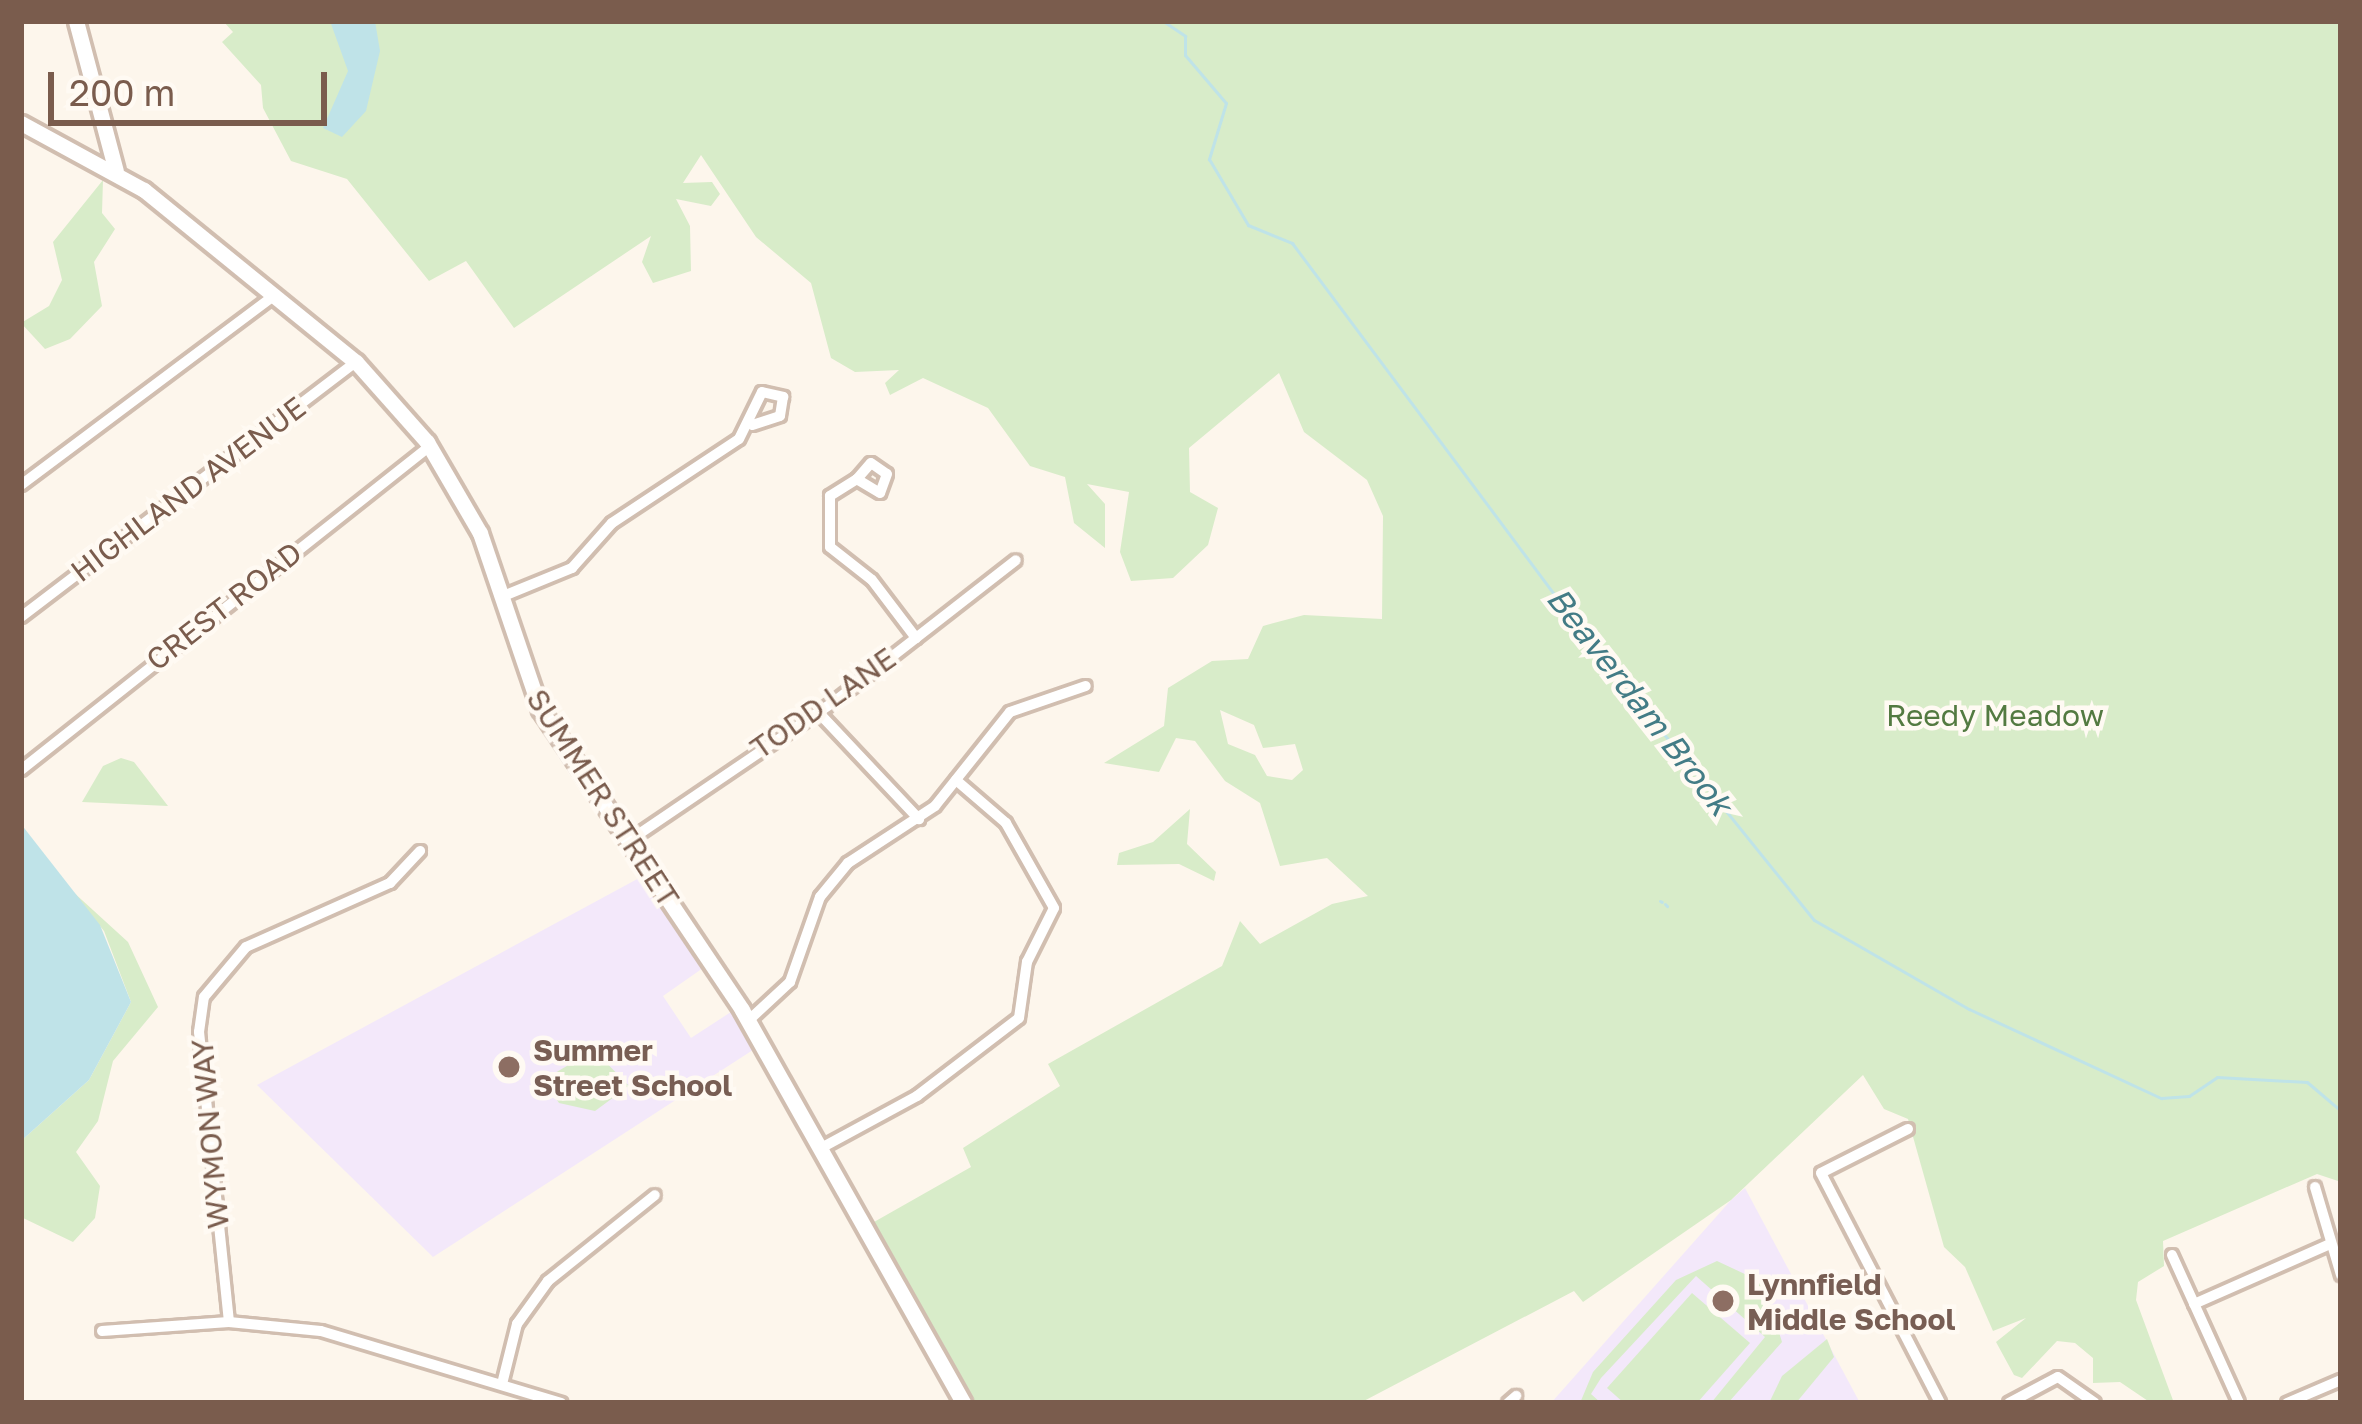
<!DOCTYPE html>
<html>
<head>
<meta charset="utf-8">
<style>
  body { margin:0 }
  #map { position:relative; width:2362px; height:1424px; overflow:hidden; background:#fdf6ec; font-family:"Golos Text",sans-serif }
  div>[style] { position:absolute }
  .education>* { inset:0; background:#f3e8fa }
  .green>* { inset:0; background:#d8ecc9 }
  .water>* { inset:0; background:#bfe3e8 }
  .stream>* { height:3px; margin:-1.5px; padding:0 1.5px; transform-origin:1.5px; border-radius:1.5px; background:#bfe3e8 }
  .roads { filter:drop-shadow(3px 0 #d1beb0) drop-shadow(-3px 0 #d1beb0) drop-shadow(0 3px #d1beb0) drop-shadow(0 -3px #d1beb0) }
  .minor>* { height:10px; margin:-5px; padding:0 5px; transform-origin:5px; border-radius:5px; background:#fff }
  .secondary>* { height:15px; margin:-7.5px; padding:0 7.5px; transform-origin:7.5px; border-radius:7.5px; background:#fff }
  .dots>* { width:33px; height:33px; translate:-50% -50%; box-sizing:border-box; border:6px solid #fffaf3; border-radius:50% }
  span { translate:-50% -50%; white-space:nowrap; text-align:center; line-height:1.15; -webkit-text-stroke:9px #fffaf3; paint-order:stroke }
  .street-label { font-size:30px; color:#7a5c4d }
  .park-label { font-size:30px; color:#537a41 }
  .education-label { font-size:30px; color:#785e54; font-weight:700 }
  .left { translate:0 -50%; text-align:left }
  .water-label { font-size:33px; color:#437c86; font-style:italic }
  .frame { position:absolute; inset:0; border:24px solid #7a5c4d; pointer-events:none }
  .scale { position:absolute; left:48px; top:72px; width:279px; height:54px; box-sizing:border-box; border:6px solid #7a5c4d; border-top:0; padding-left:15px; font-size:36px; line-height:42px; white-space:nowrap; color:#7a5c4d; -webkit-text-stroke:9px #fffaf3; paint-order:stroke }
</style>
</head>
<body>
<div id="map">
  <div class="education">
    <i style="clip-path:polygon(641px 877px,703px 968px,663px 996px,691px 1038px,734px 1010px,756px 1048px,433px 1257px,257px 1085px)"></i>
    <i style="clip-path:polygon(1745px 1188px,1860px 1403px,1551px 1403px,1731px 1200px)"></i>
  </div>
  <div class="green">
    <i style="clip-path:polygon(evenodd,223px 21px,2341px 21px,2341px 1182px,2317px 1174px,2163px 1241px,2164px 1266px,2138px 1282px,2136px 1300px,2174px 1403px,2151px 1403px,2120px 1382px,2093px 1383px,2093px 1358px,2075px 1343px,2057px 1341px,2022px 1378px,2014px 1375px,1996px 1342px,2026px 1318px,1993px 1331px,1965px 1267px,1944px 1247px,1908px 1119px,1884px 1109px,1863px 1075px,1731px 1200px,1583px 1302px,1574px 1291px,1360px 1403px,975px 1403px,874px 1222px,971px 1167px,963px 1148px,1060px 1086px,1048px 1064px,1222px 966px,1240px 921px,1260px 944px,1332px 904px,1368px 896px,1327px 858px,1280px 866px,1260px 803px,1225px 781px,1195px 741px,1176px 738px,1159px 772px,1104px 763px,1164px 726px,1168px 688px,1212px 661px,1248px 659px,1263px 626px,1304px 615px,1382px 619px,1383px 516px,1367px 480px,1304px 432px,1279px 373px,1189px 448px,1190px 492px,1218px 508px,1208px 545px,1173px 578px,1131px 581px,1120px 552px,1129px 492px,1087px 484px,1105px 504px,1105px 548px,1074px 523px,1065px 477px,1030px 466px,988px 408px,923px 378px,890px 395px,885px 383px,899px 370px,855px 372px,831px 358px,811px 283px,756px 237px,701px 155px,683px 183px,712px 182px,720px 194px,711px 206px,676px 199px,690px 226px,691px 271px,653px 283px,642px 262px,651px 236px,514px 328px,466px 261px,429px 281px,347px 179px,291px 161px,263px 108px,261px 85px,222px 42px,233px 32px,223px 21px,1220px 710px,1254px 725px,1263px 748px,1295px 744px,1303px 770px,1292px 780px,1267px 776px,1255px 755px,1228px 744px,1220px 710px)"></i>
    <i style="clip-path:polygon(103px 180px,102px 213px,115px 229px,94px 262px,102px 306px,70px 339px,45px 349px,21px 323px,49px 306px,62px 280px,53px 242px)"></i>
    <i style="clip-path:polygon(121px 758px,134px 762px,168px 806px,82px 802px,103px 766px)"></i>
    <i style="clip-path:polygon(1190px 809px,1187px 844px,1216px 872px,1214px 881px,1179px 864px,1117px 865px,1119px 853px,1153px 842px)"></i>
    <i style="clip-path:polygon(71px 890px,128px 942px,158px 1007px,113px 1061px,98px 1121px,76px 1152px,100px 1186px,95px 1218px,73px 1242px,21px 1217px,21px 1141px,89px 1080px,131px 1002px,104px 931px)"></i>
    <i style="clip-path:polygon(594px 1050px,629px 1086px,595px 1111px,559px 1103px,543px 1080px)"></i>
    <i style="clip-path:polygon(1717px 1261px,1764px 1283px,1782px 1342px,1728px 1403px,1711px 1403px,1765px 1337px,1696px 1276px,1601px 1378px,1591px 1394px,1601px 1403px,1580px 1403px,1593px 1372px,1676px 1280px)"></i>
    <i style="clip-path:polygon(1692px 1293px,1750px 1343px,1697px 1403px,1624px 1403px,1607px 1388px)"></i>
    <i style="clip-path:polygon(1827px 1339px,1834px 1357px,1796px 1403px,1769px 1403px,1782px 1376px)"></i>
  </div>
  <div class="water">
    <i style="clip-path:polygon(330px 21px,375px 21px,380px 51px,366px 111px,342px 137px,323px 128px,348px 71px)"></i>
    <i style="clip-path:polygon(21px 824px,100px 925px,131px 1002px,89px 1080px,21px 1141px)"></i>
  </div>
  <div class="stream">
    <i style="left:1163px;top:21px;width:27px;rotate:34deg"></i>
    <i style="left:1185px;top:36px;width:19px;rotate:90deg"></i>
    <i style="left:1185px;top:55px;width:63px;rotate:49.5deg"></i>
    <i style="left:1226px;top:103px;width:59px;rotate:106.9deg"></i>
    <i style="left:1209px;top:159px;width:77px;rotate:59.4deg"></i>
    <i style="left:1248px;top:225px;width:48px;rotate:22.2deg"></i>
    <i style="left:1292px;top:243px;width:502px;rotate:53.27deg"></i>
    <i style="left:1592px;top:645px;width:353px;rotate:51.1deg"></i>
    <i style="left:1814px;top:920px;width:179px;rotate:29.9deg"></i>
    <i style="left:1969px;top:1009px;width:212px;rotate:24.9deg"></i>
    <i style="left:2161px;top:1098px;width:28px;rotate:-4deg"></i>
    <i style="left:2189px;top:1096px;width:34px;rotate:-34deg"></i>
    <i style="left:2217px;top:1077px;width:90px;rotate:3.2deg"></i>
    <i style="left:2307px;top:1082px;width:45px;rotate:40.5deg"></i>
    <i style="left:1660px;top:901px;width:2px;rotate:27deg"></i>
    <i style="left:1665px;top:904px;width:3px;rotate:45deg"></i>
  </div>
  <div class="roads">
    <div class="minor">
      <i style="left:857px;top:479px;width:21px;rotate:-49deg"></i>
      <i style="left:871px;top:463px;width:19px;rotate:35deg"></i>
      <i style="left:887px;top:474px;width:20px;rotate:110deg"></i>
      <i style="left:880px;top:493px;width:27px;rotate:-149deg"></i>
      <i style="left:857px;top:479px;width:32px;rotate:148deg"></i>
      <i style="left:830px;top:496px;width:51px;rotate:90deg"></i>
      <i style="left:830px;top:547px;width:53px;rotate:38.2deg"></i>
      <i style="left:872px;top:580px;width:73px;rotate:52.8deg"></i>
      <i style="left:21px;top:485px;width:317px;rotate:-36.8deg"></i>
      <i style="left:501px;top:597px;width:77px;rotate:-22.2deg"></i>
      <i style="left:572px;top:568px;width:60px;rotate:-48.4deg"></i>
      <i style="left:612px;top:523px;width:152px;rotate:-33.5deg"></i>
      <i style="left:739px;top:439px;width:52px;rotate:-63.9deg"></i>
      <i style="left:762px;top:392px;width:22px;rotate:13deg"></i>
      <i style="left:783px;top:397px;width:19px;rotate:99deg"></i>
      <i style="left:780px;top:416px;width:29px;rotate:162deg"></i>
      <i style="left:21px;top:617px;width:421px;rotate:-37.3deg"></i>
      <i style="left:819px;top:713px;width:146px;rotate:46.7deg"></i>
      <i style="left:21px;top:770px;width:522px;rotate:-38.39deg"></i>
      <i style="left:627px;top:842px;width:251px;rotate:-34.1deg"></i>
      <i style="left:835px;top:701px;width:229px;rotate:-37.9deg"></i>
      <i style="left:749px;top:1020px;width:56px;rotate:-42.8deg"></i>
      <i style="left:790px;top:982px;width:90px;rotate:-70.6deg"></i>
      <i style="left:820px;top:897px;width:44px;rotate:-50.5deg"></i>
      <i style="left:848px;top:863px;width:104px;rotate:-33.2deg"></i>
      <i style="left:935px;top:806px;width:120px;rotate:-51.4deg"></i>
      <i style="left:1010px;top:712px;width:80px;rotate:-18.9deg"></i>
      <i style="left:1908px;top:1129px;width:97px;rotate:153.2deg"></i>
      <i style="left:1821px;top:1173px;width:259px;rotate:62.6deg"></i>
      <i style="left:823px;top:1147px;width:107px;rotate:-28.5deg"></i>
      <i style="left:917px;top:1096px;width:128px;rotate:-37.4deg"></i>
      <i style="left:1019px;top:1018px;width:57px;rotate:-81.9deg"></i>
      <i style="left:1027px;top:962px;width:60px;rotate:-63.4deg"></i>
      <i style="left:1054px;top:908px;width:98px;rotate:-119.5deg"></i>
      <i style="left:1006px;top:823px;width:66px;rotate:-139.3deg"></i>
      <i style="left:2315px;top:1187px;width:92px;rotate:73.5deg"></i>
      <i style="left:2172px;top:1255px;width:162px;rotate:65.6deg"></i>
      <i style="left:2194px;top:1304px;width:149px;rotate:-23.8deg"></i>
      <i style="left:229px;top:1322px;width:292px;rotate:-95.9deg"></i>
      <i style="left:199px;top:1032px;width:35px;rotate:-82deg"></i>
      <i style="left:204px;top:997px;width:65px;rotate:-50deg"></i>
      <i style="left:246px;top:947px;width:158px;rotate:-24deg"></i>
      <i style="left:390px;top:883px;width:44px;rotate:-46.8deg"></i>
      <i style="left:102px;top:1331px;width:127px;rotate:-4.1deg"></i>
      <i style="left:229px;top:1322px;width:92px;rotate:5.6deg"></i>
      <i style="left:321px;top:1331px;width:251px;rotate:16.7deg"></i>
      <i style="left:502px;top:1384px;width:62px;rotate:-76deg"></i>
      <i style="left:517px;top:1324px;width:53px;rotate:-54.2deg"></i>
      <i style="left:548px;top:1281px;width:137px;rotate:-38.8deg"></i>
      <i style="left:1508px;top:1403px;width:11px;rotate:-41deg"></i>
      <i style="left:2009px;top:1403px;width:55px;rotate:-28deg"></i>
      <i style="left:2058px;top:1377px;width:45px;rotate:35.1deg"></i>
      <i style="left:2287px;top:1403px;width:59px;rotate:-23.1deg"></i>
    </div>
    <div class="secondary">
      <i style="left:76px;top:21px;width:155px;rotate:75.1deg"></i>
      <i style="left:21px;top:123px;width:140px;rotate:28.6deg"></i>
      <i style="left:144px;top:190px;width:273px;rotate:39.1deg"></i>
      <i style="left:356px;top:362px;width:107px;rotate:48.4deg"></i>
      <i style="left:427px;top:442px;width:105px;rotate:59.8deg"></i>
      <i style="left:480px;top:533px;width:186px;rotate:71.2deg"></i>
      <i style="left:540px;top:709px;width:362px;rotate:56.1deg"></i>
      <i style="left:742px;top:1010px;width:451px;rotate:60.6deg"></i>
    </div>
  </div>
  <div class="dots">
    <i style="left:509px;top:1067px;background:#8d6e63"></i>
    <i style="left:1723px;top:1301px;background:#8d6e63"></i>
  </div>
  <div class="street-label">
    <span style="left:188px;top:489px;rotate:-37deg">HIGHLAND AVENUE</span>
    <span style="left:224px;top:606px;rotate:-38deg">CREST ROAD</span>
    <span style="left:823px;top:703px;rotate:-35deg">TODD LANE</span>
    <span style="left:603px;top:798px;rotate:57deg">SUMMER STREET</span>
    <span style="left:210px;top:1134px;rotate:-95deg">WYMON WAY</span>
  </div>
  <div class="park-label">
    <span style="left:1995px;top:715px">Reedy Meadow</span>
  </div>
  <div class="education-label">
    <span class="left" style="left:533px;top:1067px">Summer<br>Street School</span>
    <span class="left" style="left:1747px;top:1301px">Lynnfield<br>Middle School</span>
  </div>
  <div class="water-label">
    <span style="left:1640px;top:701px;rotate:52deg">Beaverdam Brook</span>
  </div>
  <div class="frame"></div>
  <div class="scale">200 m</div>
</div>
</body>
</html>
